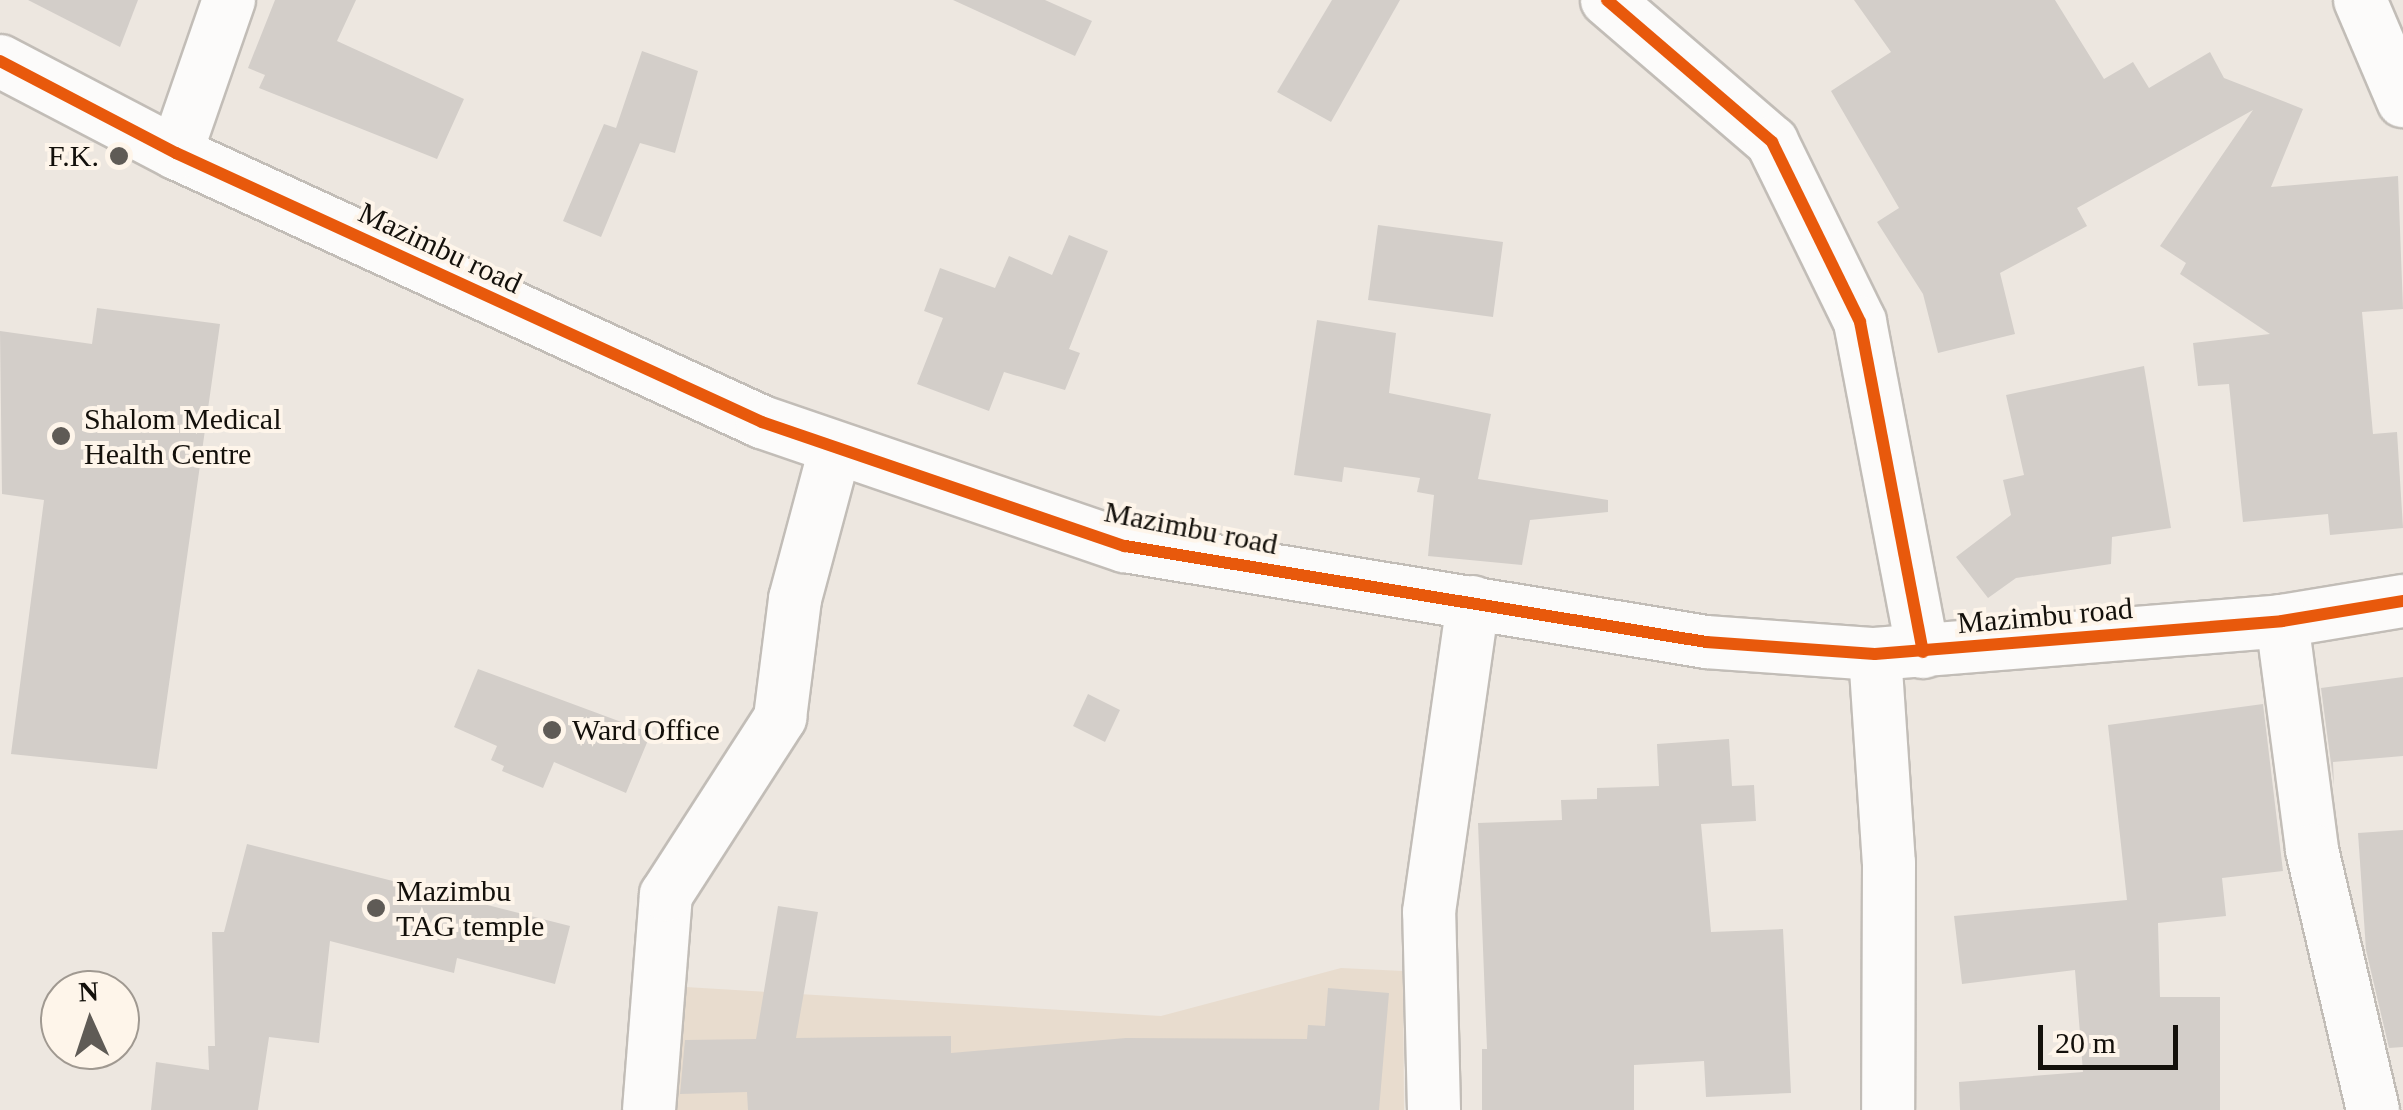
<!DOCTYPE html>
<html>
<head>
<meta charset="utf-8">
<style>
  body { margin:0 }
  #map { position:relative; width:2403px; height:1110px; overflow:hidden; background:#ede7e0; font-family:"Times New Roman",serif }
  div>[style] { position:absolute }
  .built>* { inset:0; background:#e8dcce }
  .building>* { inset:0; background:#d3cec9 }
  .roads { filter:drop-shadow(2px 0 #c2bdb7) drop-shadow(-2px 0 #c2bdb7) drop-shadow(0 2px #c2bdb7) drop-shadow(0 -2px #c2bdb7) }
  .minor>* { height:52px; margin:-26px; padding:0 26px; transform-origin:26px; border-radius:26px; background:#fcfbfa }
  .cycleway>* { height:12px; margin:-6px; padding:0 6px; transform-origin:6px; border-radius:6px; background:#e8590c }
  .dots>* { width:28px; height:28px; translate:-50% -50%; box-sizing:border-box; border:5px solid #fef5ea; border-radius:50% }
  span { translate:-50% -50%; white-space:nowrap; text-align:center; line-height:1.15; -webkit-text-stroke:8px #fef5ea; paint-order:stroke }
  .poi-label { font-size:30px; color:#13100b }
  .right { translate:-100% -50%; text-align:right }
  .left { translate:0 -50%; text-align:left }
  .street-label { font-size:30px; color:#13100b }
  .north { position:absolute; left:40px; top:970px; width:100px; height:100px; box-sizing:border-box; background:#fef5ea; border:2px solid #a09991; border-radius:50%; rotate:357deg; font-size:28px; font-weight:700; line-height:40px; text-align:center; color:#13100b }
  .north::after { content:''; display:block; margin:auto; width:35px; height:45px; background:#5f5b56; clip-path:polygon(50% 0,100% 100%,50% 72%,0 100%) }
  .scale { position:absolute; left:2038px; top:1025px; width:140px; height:45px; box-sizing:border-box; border:5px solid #13100b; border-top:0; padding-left:12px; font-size:30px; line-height:35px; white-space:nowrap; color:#13100b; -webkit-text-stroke:8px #fef5ea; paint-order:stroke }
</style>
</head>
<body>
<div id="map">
  <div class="built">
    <i style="clip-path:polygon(1341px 968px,1403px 971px,1404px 1110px,640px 1110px,669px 986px,1161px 1016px)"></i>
  </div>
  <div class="building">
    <i style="clip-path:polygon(28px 0,138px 0,120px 47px)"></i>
    <i style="clip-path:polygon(275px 0,356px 0,337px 41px,464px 99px,437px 159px,259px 88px,265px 75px,248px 68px)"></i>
    <i style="clip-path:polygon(953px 0,1045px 0,1092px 21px,1075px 56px)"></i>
    <i style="clip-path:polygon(1332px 0,1400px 0,1331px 122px,1277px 92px)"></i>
    <i style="clip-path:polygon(1854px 0,2055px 0,2104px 79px,2133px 62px,2149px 88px,2210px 52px,2224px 78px,2303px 109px,2271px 187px,2398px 176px,2403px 309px,2362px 312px,2373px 434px,2397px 432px,2403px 528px,2330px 535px,2328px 514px,2243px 522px,2229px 384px,2198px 386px,2193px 343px,2270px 334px,2180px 274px,2186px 263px,2160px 246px,2253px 110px,2077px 208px,2087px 226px,2000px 273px,2015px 334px,1938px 353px,1923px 294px,1877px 222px,1899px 208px,1831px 91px,1891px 52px)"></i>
    <i style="clip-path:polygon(642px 51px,698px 71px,675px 153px,640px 143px,601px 237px,563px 221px,604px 124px,616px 128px)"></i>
    <i style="clip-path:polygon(1378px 225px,1503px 242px,1493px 317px,1368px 300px)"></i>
    <i style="clip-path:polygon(1069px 235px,1108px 251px,1069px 349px,1080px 353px,1065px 390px,1004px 372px,989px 411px,917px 384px,943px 318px,924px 311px,940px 268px,995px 288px,1009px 256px,1052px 275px)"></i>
    <i style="clip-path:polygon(97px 308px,220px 324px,157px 769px,11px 754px,44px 500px,2px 494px,0 331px,92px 344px)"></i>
    <i style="clip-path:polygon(1317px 320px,1396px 333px,1389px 393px,1491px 414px,1478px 479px,1608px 500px,1608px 512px,1530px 520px,1522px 565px,1428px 556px,1434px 495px,1417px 492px,1420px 478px,1344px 467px,1342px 482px,1294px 475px)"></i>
    <i style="clip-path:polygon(2144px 366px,2171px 528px,2112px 537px,2111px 564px,2016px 578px,1988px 598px,1956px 557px,2011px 515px,2003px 480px,2024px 475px,2006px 395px)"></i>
    <i style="clip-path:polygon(478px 669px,651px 733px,626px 793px,554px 762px,543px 788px,502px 771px,504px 766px,491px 760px,497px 746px,454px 727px)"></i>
    <i style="clip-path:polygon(2403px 677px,2403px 756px,2333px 762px,2334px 786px,2321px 688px)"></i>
    <i style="clip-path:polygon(1088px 694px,1120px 710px,1105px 742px,1073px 726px)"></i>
    <i style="clip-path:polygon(2263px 704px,2283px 871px,2222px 878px,2226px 916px,2158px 923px,2160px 997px,2220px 997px,2220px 1110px,1960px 1110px,1959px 1082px,2083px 1072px,2075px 970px,1962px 984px,1954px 916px,2127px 900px,2108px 725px)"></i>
    <i style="clip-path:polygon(1729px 739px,1732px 786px,1754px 785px,1756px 821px,1701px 824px,1711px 932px,1783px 929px,1791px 1093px,1706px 1097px,1704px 1061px,1634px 1065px,1634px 1110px,1482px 1110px,1482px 1049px,1487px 1049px,1478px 823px,1562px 820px,1561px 800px,1597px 799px,1597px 788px,1659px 786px,1657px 744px)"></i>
    <i style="clip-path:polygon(2403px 830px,2403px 1047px,2389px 1048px,2366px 950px,2358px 833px)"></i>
    <i style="clip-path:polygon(247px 844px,570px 926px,555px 984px,457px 958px,454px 973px,330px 941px,319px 1043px,269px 1037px,258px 1110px,151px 1110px,156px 1062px,209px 1070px,208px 1046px,215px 1046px,212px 932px,224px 932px)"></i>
    <i style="clip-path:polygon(778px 906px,818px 912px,796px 1038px,951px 1036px,951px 1053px,1126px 1038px,1307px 1039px,1308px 1025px,1325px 1026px,1328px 988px,1389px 993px,1379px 1110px,748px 1110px,747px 1092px,680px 1094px,685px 1040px,756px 1039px)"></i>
  </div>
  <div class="roads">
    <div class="minor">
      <i style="left:1607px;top:0;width:218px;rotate:40.7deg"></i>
      <i style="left:1772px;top:142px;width:200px;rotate:63.9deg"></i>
      <i style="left:1860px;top:322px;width:336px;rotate:79.2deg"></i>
      <i style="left:2360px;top:0;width:110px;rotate:66.9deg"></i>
      <i style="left:0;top:61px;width:199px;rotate:27.6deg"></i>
      <i style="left:176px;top:153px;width:645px;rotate:24.66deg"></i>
      <i style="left:762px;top:422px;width:384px;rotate:18.9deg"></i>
      <i style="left:1125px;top:546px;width:589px;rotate:9.38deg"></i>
      <i style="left:1706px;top:642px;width:169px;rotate:4.1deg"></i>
      <i style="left:1875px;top:654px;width:408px;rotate:-4.6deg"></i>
      <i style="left:2282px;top:621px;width:123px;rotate:-9.4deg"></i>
      <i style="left:176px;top:153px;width:162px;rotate:-70.9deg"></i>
      <i style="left:2282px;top:621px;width:231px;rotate:82.5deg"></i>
      <i style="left:2312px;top:850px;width:267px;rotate:76.8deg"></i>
      <i style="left:1875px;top:654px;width:209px;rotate:86.2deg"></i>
      <i style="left:1889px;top:863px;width:247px;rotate:90.2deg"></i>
      <i style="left:649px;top:1110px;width:216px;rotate:-85.5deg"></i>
      <i style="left:666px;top:895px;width:211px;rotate:-57.2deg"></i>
      <i style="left:780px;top:718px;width:120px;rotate:-82.8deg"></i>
      <i style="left:795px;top:599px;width:154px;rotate:-75deg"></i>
      <i style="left:1434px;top:1110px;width:198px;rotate:-91.4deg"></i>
      <i style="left:1429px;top:912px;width:313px;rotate:-81.9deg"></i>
    </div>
  </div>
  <div class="cycleway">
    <i style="left:1607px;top:0;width:218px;rotate:40.7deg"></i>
    <i style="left:1772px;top:142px;width:200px;rotate:63.9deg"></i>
    <i style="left:1860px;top:322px;width:336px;rotate:79.2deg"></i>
    <i style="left:0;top:61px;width:199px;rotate:27.6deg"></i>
    <i style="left:176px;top:153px;width:645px;rotate:24.66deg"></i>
    <i style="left:762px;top:422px;width:384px;rotate:18.9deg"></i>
    <i style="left:1125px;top:546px;width:589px;rotate:9.38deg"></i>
    <i style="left:1706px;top:642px;width:169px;rotate:4.1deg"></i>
    <i style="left:1875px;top:654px;width:408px;rotate:-4.6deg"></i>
    <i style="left:2282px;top:621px;width:123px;rotate:-9.4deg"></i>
  </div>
  <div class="dots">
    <i style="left:119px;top:156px;background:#5f5b56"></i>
    <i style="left:61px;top:436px;background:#5f5b56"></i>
    <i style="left:552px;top:730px;background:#5f5b56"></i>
    <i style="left:376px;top:908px;background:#5f5b56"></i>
  </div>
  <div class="poi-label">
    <span class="right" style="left:99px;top:156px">F.K.</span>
    <span class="left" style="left:84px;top:436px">Shalom Medical<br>Health Centre</span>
    <span class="left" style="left:572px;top:730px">Ward Office</span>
    <span class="left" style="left:396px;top:908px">Mazimbu<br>TAG temple</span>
  </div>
  <div class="street-label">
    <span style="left:440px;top:248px;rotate:25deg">Mazimbu road</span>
    <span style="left:1191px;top:528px;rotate:11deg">Mazimbu road</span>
    <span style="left:2045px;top:616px;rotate:-5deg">Mazimbu road</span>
  </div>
  <div class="north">N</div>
  <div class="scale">20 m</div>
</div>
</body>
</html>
